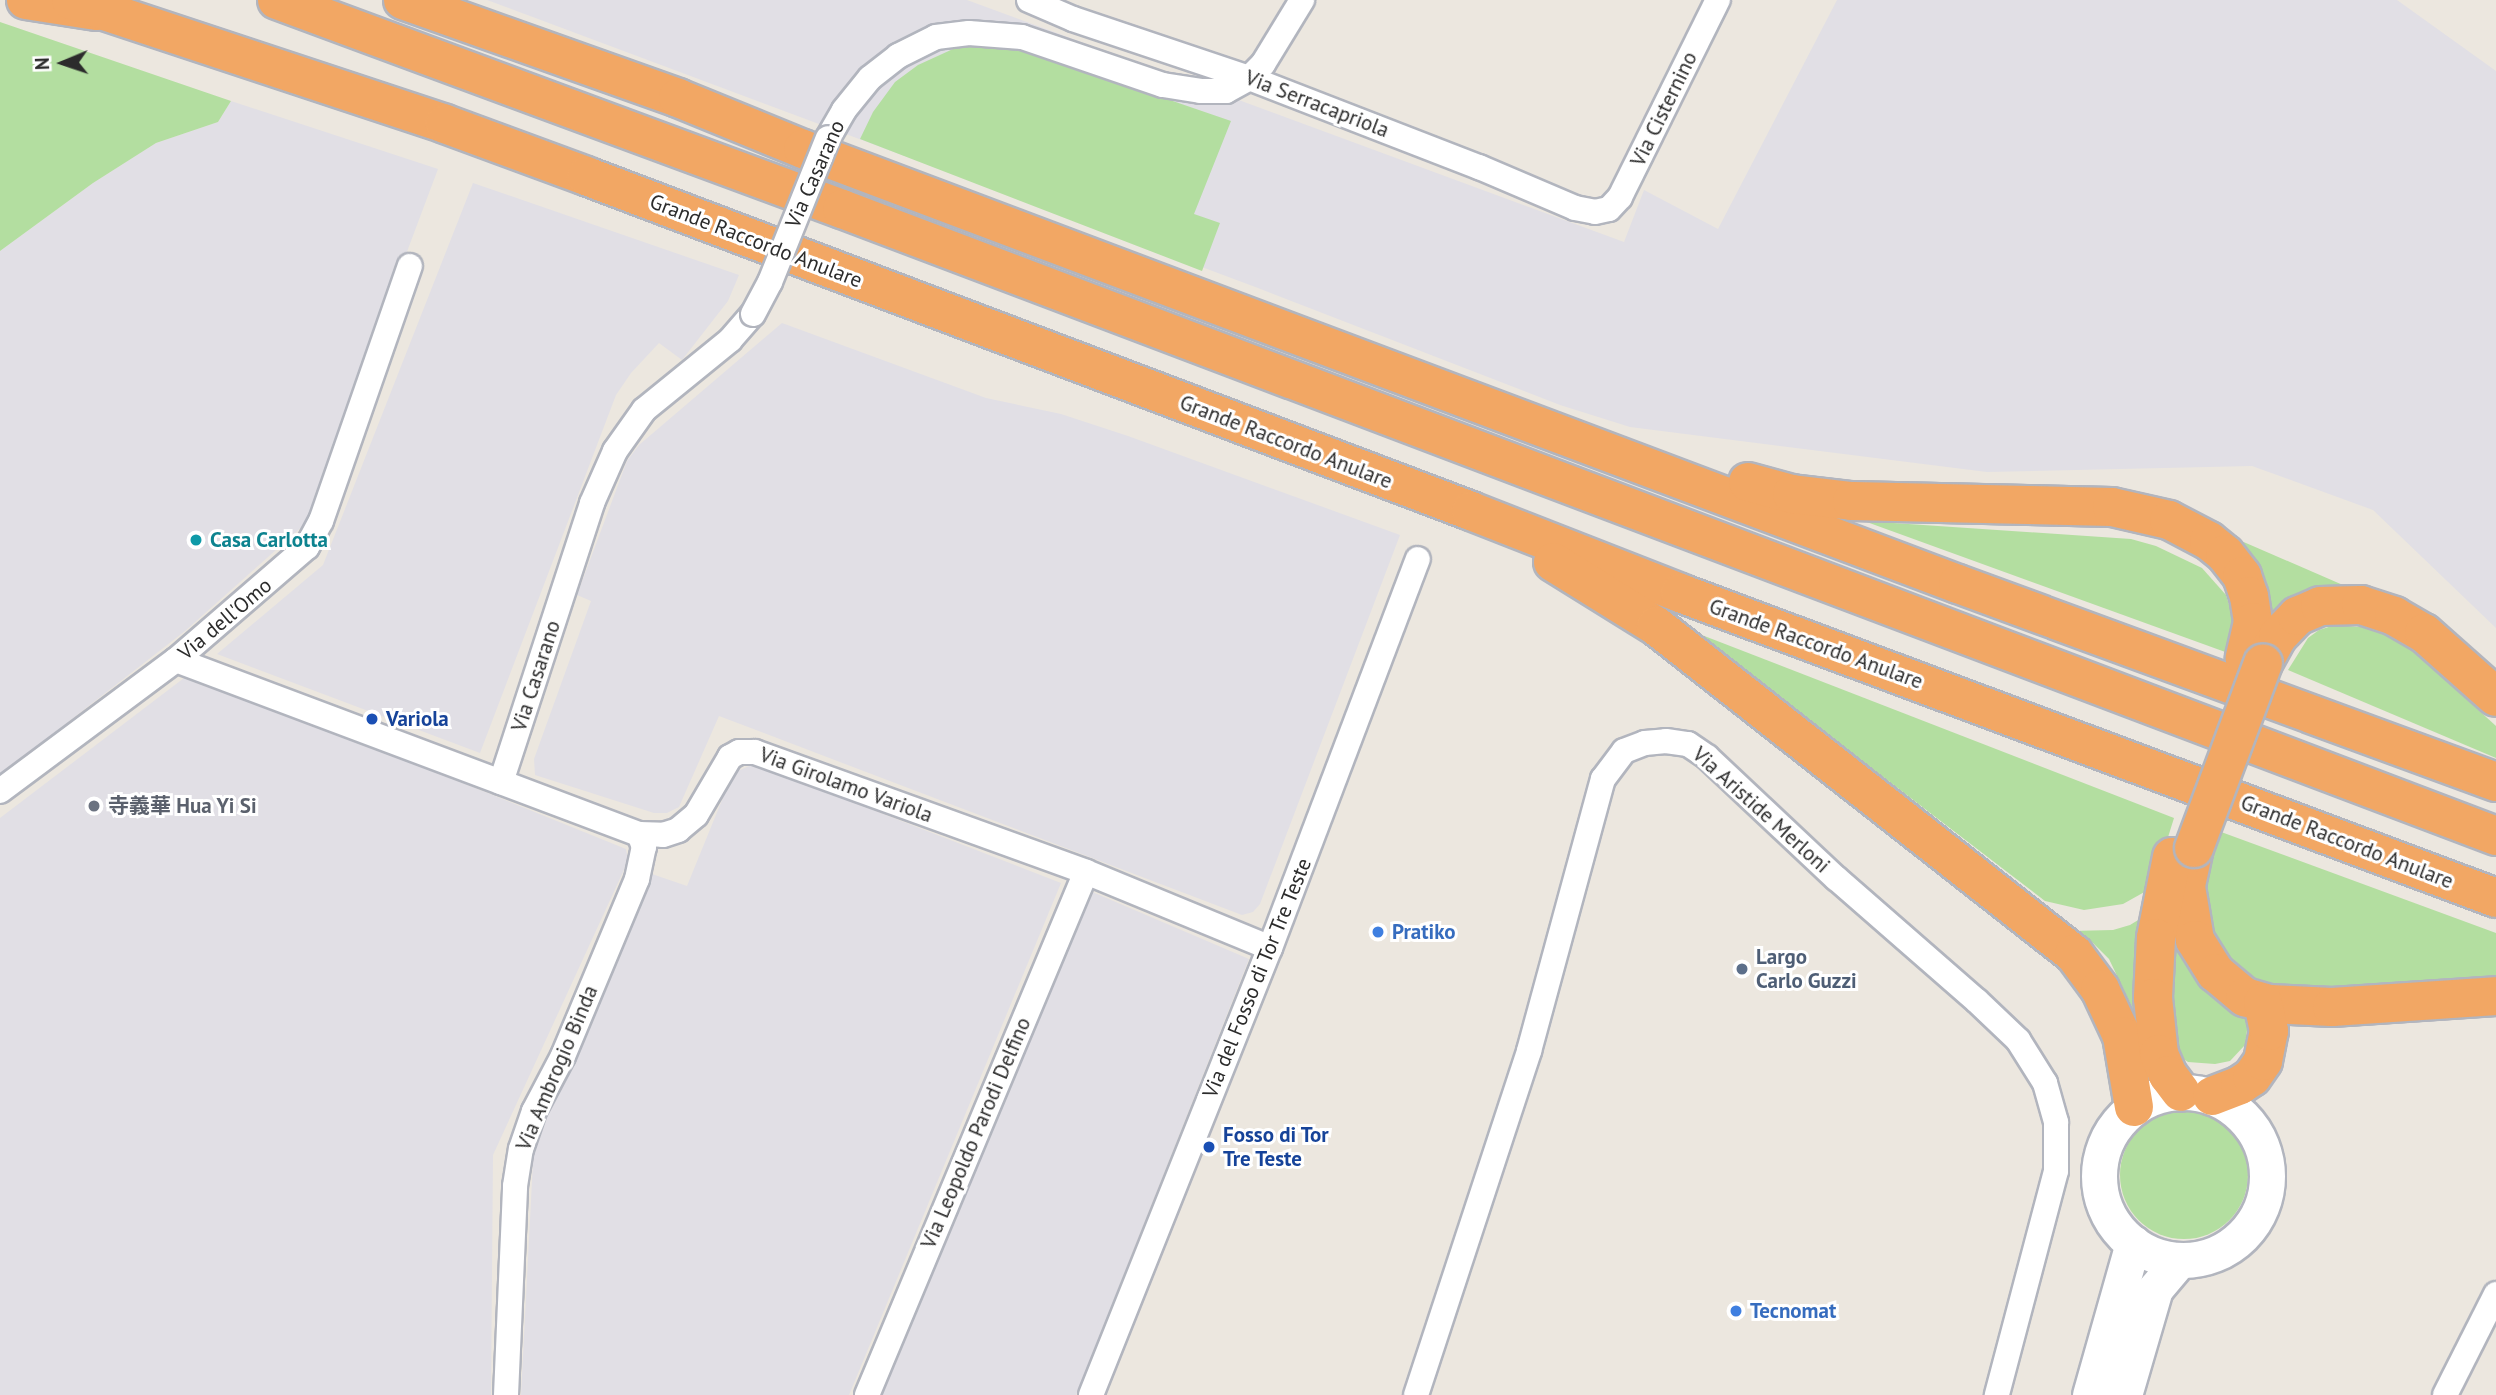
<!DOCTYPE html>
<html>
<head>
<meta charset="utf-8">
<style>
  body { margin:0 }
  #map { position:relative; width:2496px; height:1395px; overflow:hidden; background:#ece7df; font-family:"PT Sans","Noto Sans SC",sans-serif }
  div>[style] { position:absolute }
  .industrial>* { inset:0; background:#e1dfe5 }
  .green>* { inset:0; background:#b3dea0 }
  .round { border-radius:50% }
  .roads { filter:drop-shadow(2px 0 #b2b5be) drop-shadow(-2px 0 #b2b5be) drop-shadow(0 2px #b2b5be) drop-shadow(0 -2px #b2b5be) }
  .street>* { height:24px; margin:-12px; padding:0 12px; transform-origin:12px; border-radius:12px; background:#fff }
  .secondary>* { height:35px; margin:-17.5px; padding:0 17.5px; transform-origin:17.5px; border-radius:17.5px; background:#fff }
  .secondary>.ring { margin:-17.5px; padding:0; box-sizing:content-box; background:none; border:35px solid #fff; border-radius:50% }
  .highway>* { height:38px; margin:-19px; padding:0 19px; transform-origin:19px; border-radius:19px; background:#f2a764 }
  .bridges { filter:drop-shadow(2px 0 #b2b5be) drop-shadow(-2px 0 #b2b5be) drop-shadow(0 2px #b2b5be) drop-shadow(0 -2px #b2b5be) }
  .street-bridge>* { height:24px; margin:-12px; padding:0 12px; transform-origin:12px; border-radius:12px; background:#fff }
  .highway-bridge>* { height:38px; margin:-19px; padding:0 19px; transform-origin:19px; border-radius:19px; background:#f2a764 }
  .dots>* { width:19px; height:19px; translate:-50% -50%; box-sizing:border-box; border:4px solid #fff; border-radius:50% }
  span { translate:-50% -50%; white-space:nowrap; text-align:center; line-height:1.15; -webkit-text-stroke:6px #fff; paint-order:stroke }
  .street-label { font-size:21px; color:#2c2c2c }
  .culture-label { font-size:21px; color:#0d838f; font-weight:700 }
  .left { translate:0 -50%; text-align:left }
  .transit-label { font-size:21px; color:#164399; font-weight:700 }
  .worship-label { font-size:21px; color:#5b616d; font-weight:700 }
  .shop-label { font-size:21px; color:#366cbe; font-weight:700 }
  .service-label { font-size:21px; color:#4e5e75; font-weight:700 }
  .north { position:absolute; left:28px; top:28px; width:70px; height:70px; -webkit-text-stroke:5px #fff; paint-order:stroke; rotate:268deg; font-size:19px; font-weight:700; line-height:28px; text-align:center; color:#2c2c2c }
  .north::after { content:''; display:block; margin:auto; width:24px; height:32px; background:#2c2c2c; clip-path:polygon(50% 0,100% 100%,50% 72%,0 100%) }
</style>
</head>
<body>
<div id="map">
  <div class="industrial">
    <i style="clip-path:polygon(487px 0,967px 0,1624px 242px,1644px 190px,1718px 229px,1837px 0,2397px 0,2496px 71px,2496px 628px,2373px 510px,2252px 466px,1987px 472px,1630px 427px,1560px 405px,1258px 288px)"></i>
    <i style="clip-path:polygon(231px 101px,438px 169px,305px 524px,185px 631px,0 775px,0 251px,93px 183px,156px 143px,218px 122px)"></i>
    <i style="clip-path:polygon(473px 183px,739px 275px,728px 301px,682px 360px,659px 343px,631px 373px,616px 395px,480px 753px,217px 654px,323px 565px)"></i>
    <i style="clip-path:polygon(782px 323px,986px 398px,1061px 414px,1128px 436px,1400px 535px,1260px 904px,1253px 912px,1242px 915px,719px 716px,679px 807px,667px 813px,654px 813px,535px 775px,534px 759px,591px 601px,577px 595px,627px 461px,639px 445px)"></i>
    <i style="clip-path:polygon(184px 678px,438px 773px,626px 849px,628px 861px,493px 1155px,491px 1395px,0 1395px,0 818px)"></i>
    <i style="clip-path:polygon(754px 764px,1061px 883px,849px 1395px,521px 1395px,534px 1142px,649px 873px,687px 886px,733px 773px)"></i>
    <i style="clip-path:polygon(1090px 891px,1249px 959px,1076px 1395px,880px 1395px)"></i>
  </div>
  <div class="green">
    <i style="clip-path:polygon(0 22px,231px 101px,218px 122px,156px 143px,93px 183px,0 251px)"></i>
    <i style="clip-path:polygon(990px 44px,1027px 51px,1231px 121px,1194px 214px,1220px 223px,1202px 271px,860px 139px,873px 112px,895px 82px,918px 65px,953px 49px)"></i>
    <i style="clip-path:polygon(1864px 521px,2131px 539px,2156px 546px,2202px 568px,2226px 595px,2236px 626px,2228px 653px)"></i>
    <i style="clip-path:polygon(2216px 530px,2359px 592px,2274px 620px)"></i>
    <i style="clip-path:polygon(2335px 625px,2373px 628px,2406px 644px,2496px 726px,2496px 758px,2288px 670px,2308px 638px,2319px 630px)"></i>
    <i style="clip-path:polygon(1694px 632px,2174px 818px,2155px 879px,2148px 890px,2123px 904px,2084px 910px,2045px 901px)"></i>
    <i style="clip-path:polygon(2213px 829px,2496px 933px,2496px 986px,2288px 995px,2237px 976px,2199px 912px)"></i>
    <i style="clip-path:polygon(2148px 914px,2142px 1028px,2109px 959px,2091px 941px,2071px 931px,2113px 930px,2130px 925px)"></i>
    <i style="clip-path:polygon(2174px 919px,2245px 1013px,2248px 1023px,2245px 1045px,2230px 1061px,2215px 1064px,2188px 1062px,2178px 1055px,2169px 1035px)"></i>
    <i class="round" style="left:2120px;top:1111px;width:128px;height:128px"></i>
  </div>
  <div class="roads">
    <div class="street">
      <i style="left:1029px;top:0;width:48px;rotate:23.4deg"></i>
      <i style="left:1073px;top:19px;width:186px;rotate:18.5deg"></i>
      <i style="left:1249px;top:78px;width:247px;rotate:21.2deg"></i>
      <i style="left:1479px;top:167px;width:104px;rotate:23.1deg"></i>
      <i style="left:1575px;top:208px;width:20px;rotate:11deg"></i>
      <i style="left:1595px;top:212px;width:14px;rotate:-12deg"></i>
      <i style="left:1609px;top:209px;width:16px;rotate:-47deg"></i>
      <i style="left:1620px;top:197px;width:220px;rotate:-63.6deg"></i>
      <i style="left:828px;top:138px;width:32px;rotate:-60deg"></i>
      <i style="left:844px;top:110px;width:41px;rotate:-50.9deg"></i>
      <i style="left:870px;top:78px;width:36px;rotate:-38deg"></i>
      <i style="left:898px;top:56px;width:42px;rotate:-26.6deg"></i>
      <i style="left:936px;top:37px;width:33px;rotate:-7deg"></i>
      <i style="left:969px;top:33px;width:53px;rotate:4.3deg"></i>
      <i style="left:1022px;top:37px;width:149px;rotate:18.8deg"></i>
      <i style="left:1163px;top:85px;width:38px;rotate:9deg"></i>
      <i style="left:1201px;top:91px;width:25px"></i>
      <i style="left:1226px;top:91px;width:26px;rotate:-29deg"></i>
      <i style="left:1249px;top:78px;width:20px;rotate:-45deg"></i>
      <i style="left:1263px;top:64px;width:75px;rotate:-58.6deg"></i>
      <i style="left:176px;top:660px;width:495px;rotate:20.6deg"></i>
      <i style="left:639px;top:834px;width:24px;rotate:2deg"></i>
      <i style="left:663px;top:835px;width:16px;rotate:-18deg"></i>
      <i style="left:678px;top:830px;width:23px;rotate:-40deg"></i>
      <i style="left:696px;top:815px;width:67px;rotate:-59.6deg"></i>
      <i style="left:730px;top:757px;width:10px;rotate:-29deg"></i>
      <i style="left:739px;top:752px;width:16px"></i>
      <i style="left:755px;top:752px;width:352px;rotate:19.9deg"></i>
      <i style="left:1086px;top:872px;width:199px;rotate:22.4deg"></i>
      <i style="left:501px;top:782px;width:293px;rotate:-71.9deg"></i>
      <i style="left:592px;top:503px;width:57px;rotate:-66.1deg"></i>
      <i style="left:615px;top:451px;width:50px;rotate:-54.7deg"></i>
      <i style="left:644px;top:410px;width:111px;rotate:-39.1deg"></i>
      <i style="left:730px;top:340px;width:35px;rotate:-49deg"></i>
      <i style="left:0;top:791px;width:219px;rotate:-36.7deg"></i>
      <i style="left:176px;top:660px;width:173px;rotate:-40.8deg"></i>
      <i style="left:307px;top:547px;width:30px;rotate:-62deg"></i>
      <i style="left:321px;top:521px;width:270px;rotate:-70.8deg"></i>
      <i style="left:506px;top:1395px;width:209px;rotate:-87.5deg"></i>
      <i style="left:515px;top:1186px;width:37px;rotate:-81deg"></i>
      <i style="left:521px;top:1149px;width:40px;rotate:-71.1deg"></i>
      <i style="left:534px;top:1111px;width:62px;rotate:-62.2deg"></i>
      <i style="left:563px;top:1056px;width:192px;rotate:-67.3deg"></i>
      <i style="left:637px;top:879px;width:33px;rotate:-78deg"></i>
      <i style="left:644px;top:847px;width:14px;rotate:-111deg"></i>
      <i style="left:867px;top:1395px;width:567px;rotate:-67.28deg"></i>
      <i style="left:1091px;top:1395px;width:482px;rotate:-68.2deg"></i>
      <i style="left:1270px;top:948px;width:416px;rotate:-69.2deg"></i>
      <i style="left:1416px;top:1395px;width:362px;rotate:-71.8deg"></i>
      <i style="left:1529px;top:1051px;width:282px;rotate:-74.8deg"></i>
      <i style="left:1603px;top:779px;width:35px;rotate:-53deg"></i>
      <i style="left:1624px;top:751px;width:22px;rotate:-21deg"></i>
      <i style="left:1645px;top:743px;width:21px;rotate:-5deg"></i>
      <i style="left:1666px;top:741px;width:22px;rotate:8deg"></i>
      <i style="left:1688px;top:744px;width:23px;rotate:34deg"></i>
      <i style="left:1707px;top:757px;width:177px;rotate:43.2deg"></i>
      <i style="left:1836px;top:878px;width:187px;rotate:41.1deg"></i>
      <i style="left:1977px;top:1001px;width:57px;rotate:43.6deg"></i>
      <i style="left:2018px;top:1040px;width:51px;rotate:57.9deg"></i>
      <i style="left:2045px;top:1083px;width:41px;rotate:74.2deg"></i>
      <i style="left:2056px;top:1122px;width:49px;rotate:90deg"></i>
      <i style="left:2056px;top:1171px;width:232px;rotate:104.8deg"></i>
      <i style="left:2445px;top:1395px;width:113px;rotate:-63.2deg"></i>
    </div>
    <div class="secondary">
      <i class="ring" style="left:2099px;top:1092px;width:133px;height:133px"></i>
      <i style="left:2090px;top:1395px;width:158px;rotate:-74.2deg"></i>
      <i style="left:2124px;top:1395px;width:110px;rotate:-73.7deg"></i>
      <i style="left:2155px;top:1289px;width:38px;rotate:-50deg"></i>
    </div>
    <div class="highway">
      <i style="left:26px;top:0;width:71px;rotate:8.9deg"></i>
      <i style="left:71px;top:0;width:394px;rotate:18.3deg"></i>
      <i style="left:445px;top:124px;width:150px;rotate:20.2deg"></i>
      <i style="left:586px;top:176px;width:946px;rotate:20.73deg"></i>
      <i style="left:1471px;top:511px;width:225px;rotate:21.4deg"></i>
      <i style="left:1680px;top:593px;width:871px;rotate:20.49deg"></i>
      <i style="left:277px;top:0;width:602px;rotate:20.3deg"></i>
      <i style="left:842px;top:209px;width:1769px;rotate:20.76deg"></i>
      <i style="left:403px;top:0;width:292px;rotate:19.6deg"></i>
      <i style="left:678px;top:98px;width:135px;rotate:22.2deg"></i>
      <i style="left:803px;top:149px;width:1234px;rotate:20.64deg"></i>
      <i style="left:1958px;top:584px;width:573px;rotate:20.21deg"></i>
      <i style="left:1748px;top:482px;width:46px;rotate:15.3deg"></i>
      <i style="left:1792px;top:494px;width:60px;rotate:6.7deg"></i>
      <i style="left:1852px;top:501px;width:260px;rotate:1.3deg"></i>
      <i style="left:2112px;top:507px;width:58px;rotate:12.8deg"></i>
      <i style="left:2169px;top:520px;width:45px;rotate:27.7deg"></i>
      <i style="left:2209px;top:541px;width:21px;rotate:39deg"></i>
      <i style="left:2225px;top:554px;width:28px;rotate:52deg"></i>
      <i style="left:2242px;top:576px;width:21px;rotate:71deg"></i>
      <i style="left:2249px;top:596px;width:26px;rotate:81deg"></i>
      <i style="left:2253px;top:622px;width:37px;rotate:103deg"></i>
      <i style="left:1553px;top:562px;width:121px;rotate:31.9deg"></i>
      <i style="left:1656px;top:626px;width:531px;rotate:38.12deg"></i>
      <i style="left:2074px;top:954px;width:44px;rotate:53.4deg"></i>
      <i style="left:2100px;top:989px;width:52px;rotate:64.9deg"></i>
      <i style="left:2122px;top:1036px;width:72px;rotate:80.4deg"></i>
      <i style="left:2263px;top:663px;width:31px;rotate:-61deg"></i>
      <i style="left:2278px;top:636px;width:28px;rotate:-46deg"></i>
      <i style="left:2297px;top:616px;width:25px;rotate:-23deg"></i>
      <i style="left:2320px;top:606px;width:41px;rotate:-1.4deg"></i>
      <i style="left:2361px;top:605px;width:35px;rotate:18deg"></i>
      <i style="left:2394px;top:616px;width:34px;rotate:30deg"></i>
      <i style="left:2424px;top:633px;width:96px;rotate:41.6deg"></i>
      <i style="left:2194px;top:848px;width:40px;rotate:102deg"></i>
      <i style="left:2186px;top:887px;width:54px;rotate:80.4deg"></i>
      <i style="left:2195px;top:940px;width:39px;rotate:58deg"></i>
      <i style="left:2216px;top:973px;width:38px;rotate:40deg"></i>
      <i style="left:2245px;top:997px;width:26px;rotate:16deg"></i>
      <i style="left:2270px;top:1004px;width:62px;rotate:2.8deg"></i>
      <i style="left:2332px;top:1007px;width:164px;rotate:-3.8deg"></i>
      <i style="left:2172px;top:857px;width:83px;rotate:101.2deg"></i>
      <i style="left:2156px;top:938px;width:60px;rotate:92.9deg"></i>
      <i style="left:2153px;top:998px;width:56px;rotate:83.9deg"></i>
      <i style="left:2159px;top:1054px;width:23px;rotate:67deg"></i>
      <i style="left:2168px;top:1075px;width:21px;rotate:53deg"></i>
      <i style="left:2212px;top:1096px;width:30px;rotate:-21deg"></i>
      <i style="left:2240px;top:1085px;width:14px;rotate:-34deg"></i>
      <i style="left:2252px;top:1077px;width:19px;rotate:-55deg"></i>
      <i style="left:2263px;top:1061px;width:31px;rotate:-79deg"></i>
      <i style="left:2269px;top:1031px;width:29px;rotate:-102deg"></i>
    </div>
  </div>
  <div class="bridges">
    <div class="street-bridge">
      <i style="left:753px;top:314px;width:36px;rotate:-62deg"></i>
      <i style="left:770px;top:282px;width:155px;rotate:-68.1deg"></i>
    </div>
    <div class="highway-bridge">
      <i style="left:2194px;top:848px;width:197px;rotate:-69.5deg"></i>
    </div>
  </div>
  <div class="dots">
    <i style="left:196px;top:540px;background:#0f9aa8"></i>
    <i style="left:372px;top:719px;background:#1a4fb4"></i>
    <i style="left:94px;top:806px;background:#6b7280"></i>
    <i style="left:1378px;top:932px;background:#3f7fe0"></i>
    <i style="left:1742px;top:969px;background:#5c6f8a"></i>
    <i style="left:1209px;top:1147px;background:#1a4fb4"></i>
    <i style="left:1736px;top:1311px;background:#3f7fe0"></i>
  </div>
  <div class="street-label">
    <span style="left:1317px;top:104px;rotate:21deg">Via Serracapriola</span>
    <span style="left:1664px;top:109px;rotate:-64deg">Via Cisternino</span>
    <span style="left:815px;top:174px;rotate:-66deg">Via Casarano</span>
    <span style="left:756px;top:241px;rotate:21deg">Grande Raccordo Anulare</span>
    <span style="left:1286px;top:442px;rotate:21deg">Grande Raccordo Anulare</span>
    <span style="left:225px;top:619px;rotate:-40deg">Via dell'Omo</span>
    <span style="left:1816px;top:644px;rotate:20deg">Grande Raccordo Anulare</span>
    <span style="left:536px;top:676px;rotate:-72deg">Via Casarano</span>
    <span style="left:846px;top:785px;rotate:20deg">Via Girolamo Variola</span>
    <span style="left:1761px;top:810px;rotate:42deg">Via Aristide Merloni</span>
    <span style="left:2347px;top:842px;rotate:21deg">Grande Raccordo Anulare</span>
    <span style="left:1257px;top:978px;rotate:-68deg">Via del Fosso di Tor Tre Teste</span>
    <span style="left:557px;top:1068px;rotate:-67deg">Via Ambrogio Binda</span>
    <span style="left:976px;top:1133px;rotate:-67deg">Via Leopoldo Parodi Delfino</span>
  </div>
  <div class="culture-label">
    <span class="left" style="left:210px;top:540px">Casa Carlotta</span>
  </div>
  <div class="transit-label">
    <span class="left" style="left:386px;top:719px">Variola</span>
    <span class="left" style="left:1223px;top:1147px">Fosso di Tor<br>Tre Teste</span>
  </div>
  <div class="worship-label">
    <span class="left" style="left:108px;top:806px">寺義華 Hua Yi Si</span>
  </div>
  <div class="shop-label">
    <span class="left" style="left:1392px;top:932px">Pratiko</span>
    <span class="left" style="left:1750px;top:1311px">Tecnomat</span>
  </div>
  <div class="service-label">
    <span class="left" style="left:1756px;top:969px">Largo<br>Carlo Guzzi</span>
  </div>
  <div class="north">N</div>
</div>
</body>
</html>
